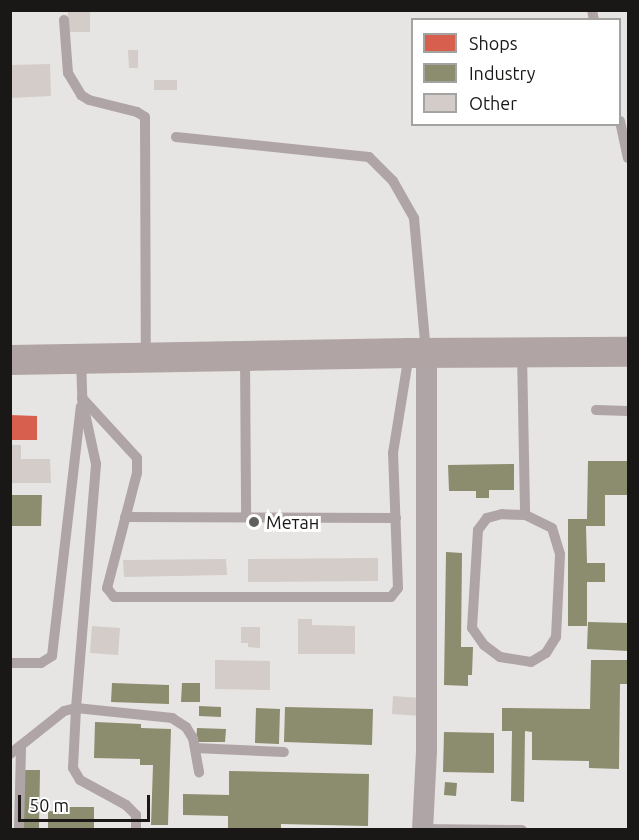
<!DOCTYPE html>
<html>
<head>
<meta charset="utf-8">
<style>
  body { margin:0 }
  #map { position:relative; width:639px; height:840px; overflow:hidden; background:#e7e5e3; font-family:Ubuntu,sans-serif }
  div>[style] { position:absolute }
  .shops>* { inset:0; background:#d6604d }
  .industry>* { inset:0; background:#8c8c6e }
  .building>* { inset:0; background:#d3ccc8 }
  .service>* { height:10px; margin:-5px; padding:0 5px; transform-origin:5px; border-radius:5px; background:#b0a5a6 }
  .minor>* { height:21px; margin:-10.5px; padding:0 10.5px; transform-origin:10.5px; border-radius:10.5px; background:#b0a5a6 }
  .secondary>* { height:30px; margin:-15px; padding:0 15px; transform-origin:15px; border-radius:15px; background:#b0a4a4 }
  .dots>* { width:16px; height:16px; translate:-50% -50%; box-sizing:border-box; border:3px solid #fff; border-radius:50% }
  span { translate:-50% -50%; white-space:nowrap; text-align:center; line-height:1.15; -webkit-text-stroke:6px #fff; paint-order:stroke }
  .poi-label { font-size:18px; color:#191817 }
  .left { translate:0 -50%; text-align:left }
  .frame { position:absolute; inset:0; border:12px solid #191817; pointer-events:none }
  .legend { position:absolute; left:411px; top:18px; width:210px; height:108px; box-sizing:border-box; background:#fff; border:2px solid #a3a3a2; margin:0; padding:8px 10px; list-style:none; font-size:18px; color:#191817 }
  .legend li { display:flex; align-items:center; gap:12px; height:30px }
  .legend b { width:30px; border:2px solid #a3a3a2 }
  .scale { position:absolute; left:18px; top:795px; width:132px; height:27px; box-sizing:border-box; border:3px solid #191817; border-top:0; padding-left:8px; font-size:18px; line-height:21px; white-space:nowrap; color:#191817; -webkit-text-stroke:4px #fff; paint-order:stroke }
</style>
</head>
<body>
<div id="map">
  <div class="shops">
    <i style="clip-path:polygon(10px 415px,37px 416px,37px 440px,10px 440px)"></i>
  </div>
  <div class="industry">
    <i style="clip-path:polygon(588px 461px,628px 461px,628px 495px,605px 495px,605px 526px,586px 526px,587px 563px,605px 563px,605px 582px,587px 582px,587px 626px,568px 626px,568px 519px,587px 519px)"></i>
    <i style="clip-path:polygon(514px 464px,514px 490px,489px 490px,489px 498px,476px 498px,476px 491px,449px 491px,448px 465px)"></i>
    <i style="clip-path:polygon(10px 495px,42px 495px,41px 526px,10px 526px)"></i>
    <i style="clip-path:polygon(446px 552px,462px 553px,461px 647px,473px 647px,472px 675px,468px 675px,468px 686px,444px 685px)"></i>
    <i style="clip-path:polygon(588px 622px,628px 623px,628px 651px,587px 649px)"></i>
    <i style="clip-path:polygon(591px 660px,628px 660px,628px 684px,620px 684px,619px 769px,589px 768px,589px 761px,532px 760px,532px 732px,525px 731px,524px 802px,511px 801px,512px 731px,502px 731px,502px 708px,590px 709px)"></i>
    <i style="clip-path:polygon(112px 683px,169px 685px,169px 704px,111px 702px)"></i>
    <i style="clip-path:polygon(182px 683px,200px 683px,200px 702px,181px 702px)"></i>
    <i style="clip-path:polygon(199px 706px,221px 707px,221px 717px,199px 716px)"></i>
    <i style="clip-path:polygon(285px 707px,373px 709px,372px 745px,284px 742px)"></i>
    <i style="clip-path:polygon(256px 708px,280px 709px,279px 744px,255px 743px)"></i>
    <i style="clip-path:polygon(95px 722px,141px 724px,141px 728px,171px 729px,168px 825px,151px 825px,153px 765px,140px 765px,140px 759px,94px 758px)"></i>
    <i style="clip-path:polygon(197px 728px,226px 729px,225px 742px,196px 742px)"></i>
    <i style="clip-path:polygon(444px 732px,494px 733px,494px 773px,443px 772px)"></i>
    <i style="clip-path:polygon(23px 770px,40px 770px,39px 830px,22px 830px)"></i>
    <i style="clip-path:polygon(229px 771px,369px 774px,368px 826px,281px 824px,281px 830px,228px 830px,228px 816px,183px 815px,183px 794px,229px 795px)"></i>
    <i style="clip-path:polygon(445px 782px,457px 783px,456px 796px,444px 795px)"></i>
    <i style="clip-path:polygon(65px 807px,94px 807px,94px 830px,48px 830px,48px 811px,65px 812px)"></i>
  </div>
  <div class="building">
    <i style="clip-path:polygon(68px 10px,90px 10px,90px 32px,67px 32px)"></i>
    <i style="clip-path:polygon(128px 50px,138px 50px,138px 68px,129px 68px)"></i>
    <i style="clip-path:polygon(50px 64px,51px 96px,10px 98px,10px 65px)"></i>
    <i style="clip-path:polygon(154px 80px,177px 80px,177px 90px,154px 90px)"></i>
    <i style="clip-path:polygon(10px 445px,21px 445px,21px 459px,50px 459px,51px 483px,10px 483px)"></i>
    <i style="clip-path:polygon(378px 558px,378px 581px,248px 582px,248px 559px)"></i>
    <i style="clip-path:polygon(226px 559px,227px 575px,124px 577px,123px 560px)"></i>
    <i style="clip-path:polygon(298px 619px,312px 619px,312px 625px,355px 626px,355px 654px,298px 654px)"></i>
    <i style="clip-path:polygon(92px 626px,120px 628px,118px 655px,90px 653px)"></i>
    <i style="clip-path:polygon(241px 627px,260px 627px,260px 648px,248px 647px,248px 643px,241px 643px)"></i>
    <i style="clip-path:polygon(215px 660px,270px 661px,270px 690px,215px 689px)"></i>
    <i style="clip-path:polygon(393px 696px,421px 698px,420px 716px,392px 714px)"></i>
  </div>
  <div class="service">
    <i style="left:592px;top:10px;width:10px;rotate:79deg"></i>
    <i style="left:64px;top:20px;width:53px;rotate:85.7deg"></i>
    <i style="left:68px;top:73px;width:26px;rotate:59deg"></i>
    <i style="left:81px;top:95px;width:9px;rotate:32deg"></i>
    <i style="left:89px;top:100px;width:49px;rotate:14deg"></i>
    <i style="left:137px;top:112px;width:9px;rotate:32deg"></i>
    <i style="left:145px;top:117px;width:239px;rotate:89.8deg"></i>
    <i style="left:620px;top:121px;width:38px;rotate:78deg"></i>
    <i style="left:176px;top:137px;width:194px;rotate:5.9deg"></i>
    <i style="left:369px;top:157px;width:34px;rotate:45deg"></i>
    <i style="left:393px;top:181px;width:43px;rotate:60.4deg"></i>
    <i style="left:414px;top:218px;width:135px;rotate:84.9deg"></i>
    <i style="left:522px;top:353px;width:162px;rotate:88.9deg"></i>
    <i style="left:525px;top:515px;width:23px;rotate:-178deg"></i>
    <i style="left:502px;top:514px;width:16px;rotate:165deg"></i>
    <i style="left:487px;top:518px;width:15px;rotate:127deg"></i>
    <i style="left:478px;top:530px;width:98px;rotate:93.5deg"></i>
    <i style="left:472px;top:628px;width:21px;rotate:55deg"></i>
    <i style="left:484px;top:645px;width:20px;rotate:37deg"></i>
    <i style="left:500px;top:657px;width:31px;rotate:9deg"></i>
    <i style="left:531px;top:662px;width:17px;rotate:-31deg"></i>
    <i style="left:546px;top:653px;width:19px;rotate:-58deg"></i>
    <i style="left:556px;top:637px;width:83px;rotate:-87.2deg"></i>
    <i style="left:560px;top:554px;width:27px;rotate:-107deg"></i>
    <i style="left:552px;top:528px;width:30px;rotate:-154deg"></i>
    <i style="left:245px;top:357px;width:160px;rotate:89.6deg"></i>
    <i style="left:81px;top:360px;width:38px;rotate:88deg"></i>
    <i style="left:82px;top:398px;width:81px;rotate:47.5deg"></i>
    <i style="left:137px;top:458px;width:15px;rotate:90deg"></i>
    <i style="left:137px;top:473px;width:119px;rotate:104.6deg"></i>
    <i style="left:107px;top:588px;width:11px;rotate:52deg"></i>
    <i style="left:114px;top:597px;width:277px"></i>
    <i style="left:391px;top:597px;width:11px;rotate:-52deg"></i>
    <i style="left:398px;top:588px;width:135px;rotate:-92.1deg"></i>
    <i style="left:393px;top:453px;width:100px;rotate:-80.8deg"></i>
    <i style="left:596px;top:410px;width:32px;rotate:2deg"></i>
    <i style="left:125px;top:517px;width:271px;rotate:0.2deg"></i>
    <i style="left:10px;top:663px;width:31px"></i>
    <i style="left:41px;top:663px;width:13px;rotate:-32deg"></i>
    <i style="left:52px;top:656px;width:251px;rotate:-83.4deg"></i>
    <i style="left:195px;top:748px;width:89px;rotate:2.6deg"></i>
    <i style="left:10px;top:754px;width:69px;rotate:-38.5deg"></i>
    <i style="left:64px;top:711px;width:12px;rotate:-14deg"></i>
    <i style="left:76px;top:708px;width:245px;rotate:-85.3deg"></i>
    <i style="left:96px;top:464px;width:66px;rotate:-102.2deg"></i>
    <i style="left:422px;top:829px;width:100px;rotate:0.6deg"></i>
    <i style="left:19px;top:830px;width:84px;rotate:-88.6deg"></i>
    <i style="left:136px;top:830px;width:15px;rotate:-90deg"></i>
    <i style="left:136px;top:815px;width:14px;rotate:-135deg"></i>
    <i style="left:126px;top:805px;width:52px;rotate:-151.5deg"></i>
    <i style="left:80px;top:780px;width:14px;rotate:-120deg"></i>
    <i style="left:73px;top:768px;width:60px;rotate:-87.1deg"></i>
    <i style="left:76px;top:708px;width:97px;rotate:5.9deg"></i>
    <i style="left:172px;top:718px;width:17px;rotate:33deg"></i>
    <i style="left:186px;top:727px;width:13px;rotate:58deg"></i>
    <i style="left:193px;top:738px;width:35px;rotate:80deg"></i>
  </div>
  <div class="minor">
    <i style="left:422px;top:830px;width:79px;rotate:-87.1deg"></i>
    <i style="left:426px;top:751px;width:398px;rotate:-90deg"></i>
  </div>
  <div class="secondary">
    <i style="left:10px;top:360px;width:399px;rotate:-1deg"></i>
    <i style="left:409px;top:353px;width:219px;rotate:-0.3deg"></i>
  </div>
  <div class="dots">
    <i style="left:254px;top:522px;background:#61605e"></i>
  </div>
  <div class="poi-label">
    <span class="left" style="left:266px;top:522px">Метан</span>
  </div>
  <div class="frame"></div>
  <ul class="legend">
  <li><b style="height:16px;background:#d6604d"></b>Shops</li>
  <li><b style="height:16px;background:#8c8c6e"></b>Industry</li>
  <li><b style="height:16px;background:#d3ccc8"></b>Other</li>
  </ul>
  <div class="scale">50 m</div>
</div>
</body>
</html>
